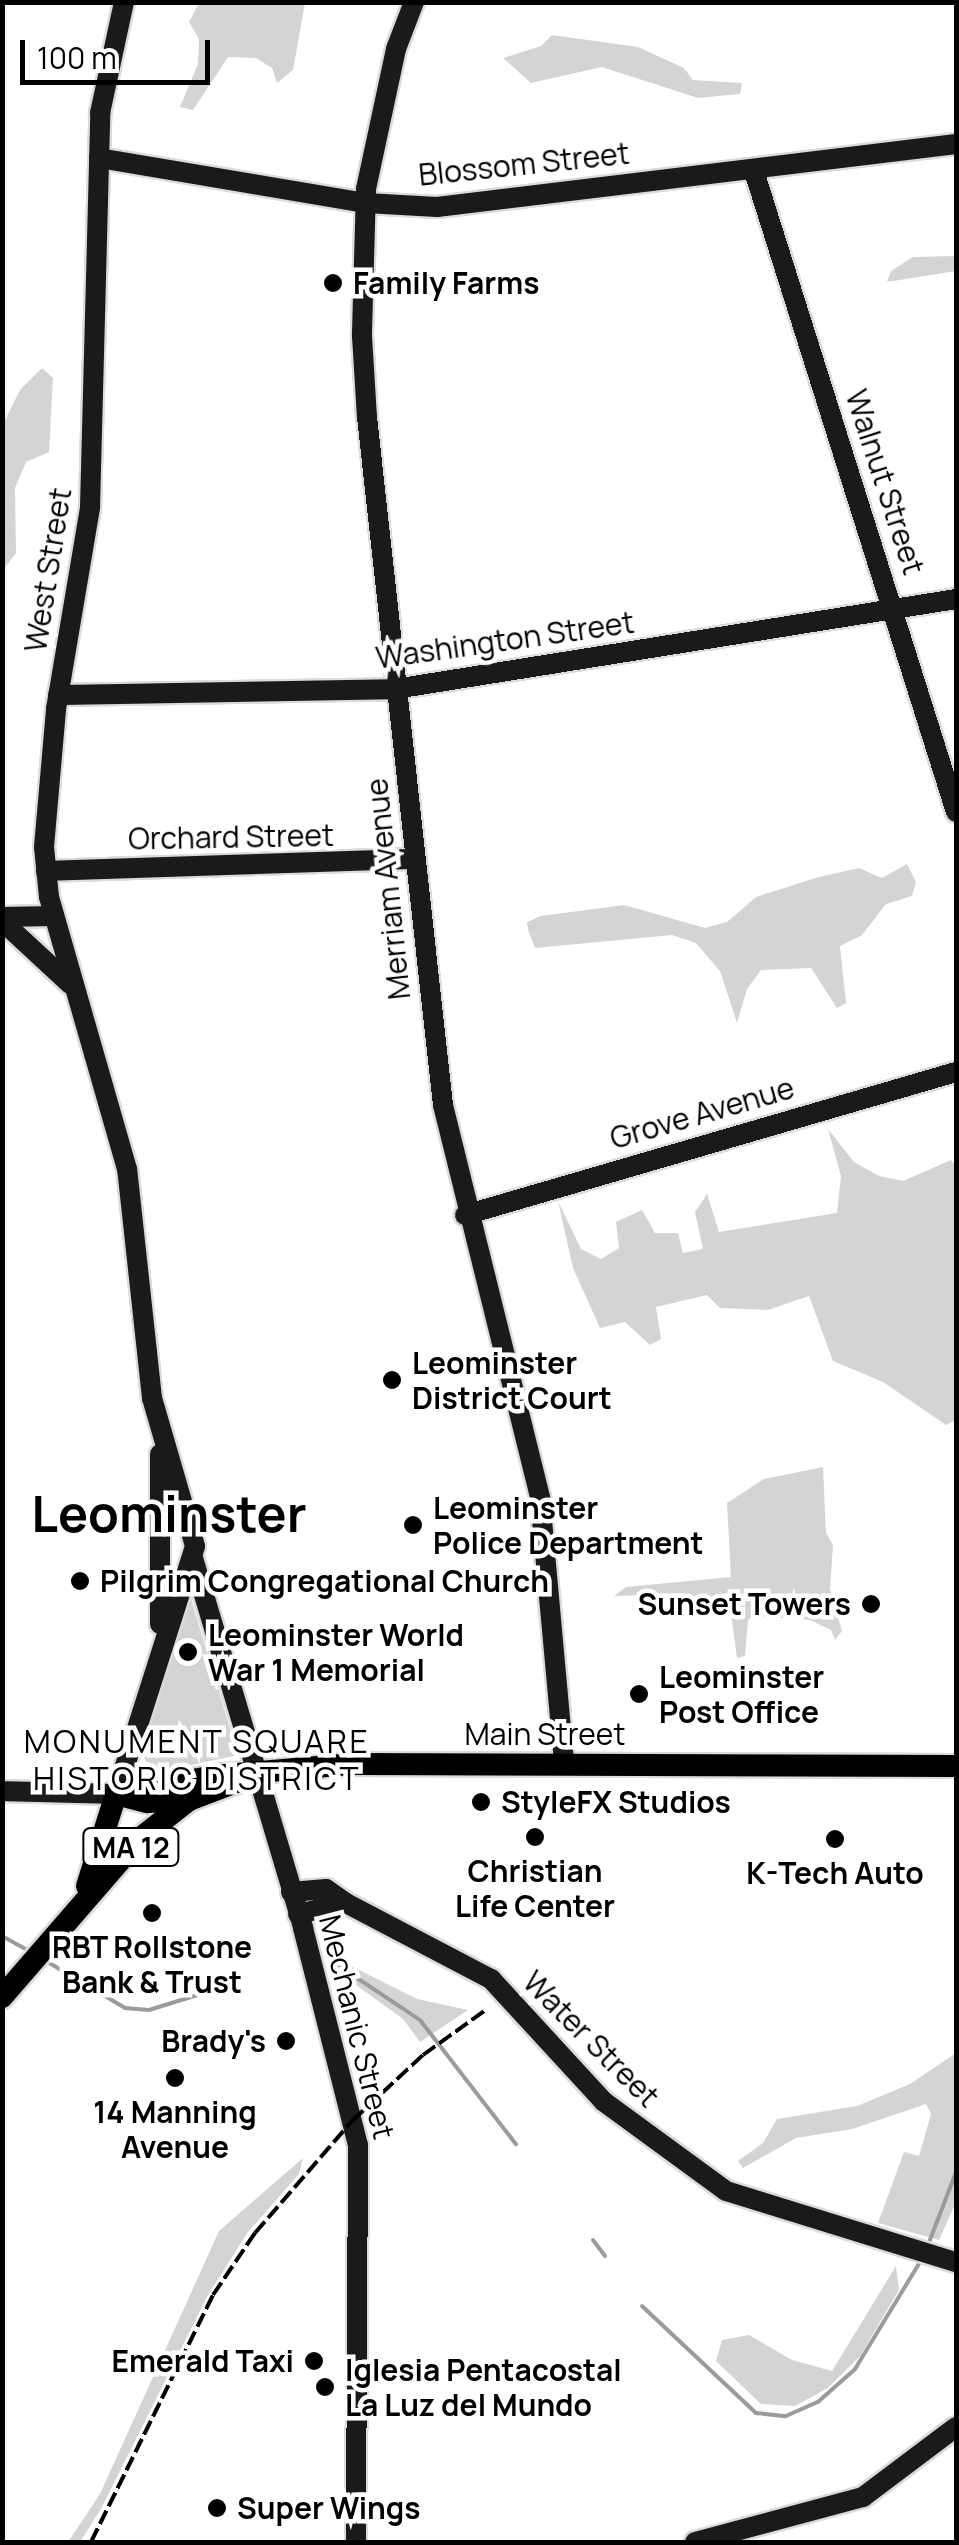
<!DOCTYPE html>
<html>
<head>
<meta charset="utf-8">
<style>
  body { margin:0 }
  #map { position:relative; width:959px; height:2545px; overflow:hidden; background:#fff; font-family:Manrope,sans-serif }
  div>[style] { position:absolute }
  .green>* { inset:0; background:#d4d4d4 }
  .stream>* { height:4px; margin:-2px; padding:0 2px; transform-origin:2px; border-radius:2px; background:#9b9b9b }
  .roads { filter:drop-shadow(2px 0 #dbdbdb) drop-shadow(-2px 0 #dbdbdb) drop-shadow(0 2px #dbdbdb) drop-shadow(0 -2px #dbdbdb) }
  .secondary>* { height:20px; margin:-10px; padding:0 10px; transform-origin:10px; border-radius:10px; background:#1a1a1a }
  .primary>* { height:22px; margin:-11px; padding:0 11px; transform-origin:11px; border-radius:11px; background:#000 }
  .rail>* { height:4px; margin-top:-2px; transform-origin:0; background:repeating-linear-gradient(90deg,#000 0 15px,transparent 0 20px) }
  .dots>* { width:28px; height:28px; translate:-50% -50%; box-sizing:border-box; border:5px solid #fff; border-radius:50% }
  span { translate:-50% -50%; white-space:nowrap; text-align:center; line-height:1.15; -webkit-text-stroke:9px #fff; paint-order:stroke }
  .shield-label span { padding:2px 8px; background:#fff; border:2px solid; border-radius:8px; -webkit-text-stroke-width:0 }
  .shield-label { font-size:28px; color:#000; font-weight:700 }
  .street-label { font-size:30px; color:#000 }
  .poi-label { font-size:30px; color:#000; font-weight:700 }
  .left { translate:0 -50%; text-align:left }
  .right { translate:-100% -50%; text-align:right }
  .neighbourhood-label { font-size:32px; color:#000; letter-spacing:2.5px }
  .town-label { font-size:50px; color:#000; font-weight:700 }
  .frame { position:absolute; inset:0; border:5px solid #000; pointer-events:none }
  .scale { position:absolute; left:20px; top:40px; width:190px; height:45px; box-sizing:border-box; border:5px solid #000; border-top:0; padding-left:12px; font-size:30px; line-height:35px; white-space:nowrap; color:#000; -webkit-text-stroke:8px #fff; paint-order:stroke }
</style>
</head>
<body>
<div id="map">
  <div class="green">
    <i style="clip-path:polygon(199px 3px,305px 3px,293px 70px,277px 83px,272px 68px,256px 58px,228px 57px,193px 110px,180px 107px,198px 64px,199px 39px,189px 22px)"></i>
    <i style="clip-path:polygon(552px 35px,638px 47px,684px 68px,693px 80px,742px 83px,740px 94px,698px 98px,602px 67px,531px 83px,503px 58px,541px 46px)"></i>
    <i style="clip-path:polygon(956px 256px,956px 271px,887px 282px,891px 271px,913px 257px)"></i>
    <i style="clip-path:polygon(42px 368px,53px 378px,49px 452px,26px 462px,15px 488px,16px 553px,3px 570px,3px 424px,20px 390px)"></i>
    <i style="clip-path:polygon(907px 864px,916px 882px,912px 896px,886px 904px,862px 935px,840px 946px,846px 1003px,837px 1008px,811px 968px,761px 970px,747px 989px,737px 1023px,720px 971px,696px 943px,672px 935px,535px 948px,528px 930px,527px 922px,541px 916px,624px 905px,705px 928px,727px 922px,756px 897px,819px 877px,859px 868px,882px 878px)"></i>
    <i style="clip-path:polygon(828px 1129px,854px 1162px,879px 1176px,903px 1181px,951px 1160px,956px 1166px,956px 1420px,946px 1425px,883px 1382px,833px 1361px,809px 1296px,768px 1310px,720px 1308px,707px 1295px,656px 1307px,661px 1339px,650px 1345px,625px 1322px,600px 1328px,573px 1268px,558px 1201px,581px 1249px,601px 1259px,619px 1248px,616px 1222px,642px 1210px,655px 1233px,678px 1233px,683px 1253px,703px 1249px,695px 1212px,707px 1194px,719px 1232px,837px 1213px,841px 1176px)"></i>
    <i style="clip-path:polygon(823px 1467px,826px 1533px,833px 1545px,830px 1589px,842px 1631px,835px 1640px,831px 1630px,810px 1620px,754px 1616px,748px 1620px,745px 1656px,737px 1658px,730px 1606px,693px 1606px,686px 1594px,614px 1596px,626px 1587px,731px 1577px,727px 1503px,764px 1479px)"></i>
    <i style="clip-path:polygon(182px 1590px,190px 1595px,238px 1755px,159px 1772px,150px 1770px,142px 1753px)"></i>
    <i style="clip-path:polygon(331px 1956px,417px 1999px,468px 2010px,420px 2042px,403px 2019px,331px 1967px)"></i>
    <i style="clip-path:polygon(956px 2053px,956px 2202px,939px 2240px,878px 2223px,904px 2152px,919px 2156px,931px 2114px,926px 2104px,852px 2129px,796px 2138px,743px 2168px,738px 2161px,763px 2143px,777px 2119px,857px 2106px,910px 2084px)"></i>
    <i style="clip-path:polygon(303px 2158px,299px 2174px,248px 2232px,208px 2295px,101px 2509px,80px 2542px,68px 2542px,100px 2494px,219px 2231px)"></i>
    <i style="clip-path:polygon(896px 2266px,899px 2290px,860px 2356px,828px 2388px,795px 2406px,761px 2404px,716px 2361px,722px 2340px,749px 2335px,792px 2360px,832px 2371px)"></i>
  </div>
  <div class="stream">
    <i style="left:2px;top:1936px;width:31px;rotate:29deg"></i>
    <i style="left:330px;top:1960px;width:108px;rotate:33.7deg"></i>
    <i style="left:420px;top:2020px;width:157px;rotate:52.3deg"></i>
    <i style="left:46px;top:1961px;width:92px;rotate:30.7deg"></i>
    <i style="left:125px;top:2008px;width:24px;rotate:5deg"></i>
    <i style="left:149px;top:2010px;width:71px;rotate:-17.2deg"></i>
    <i style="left:593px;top:2240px;width:20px;rotate:53deg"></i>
    <i style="left:928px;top:2245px;width:78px;rotate:-69deg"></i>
    <i style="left:642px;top:2306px;width:156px;rotate:43.2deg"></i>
    <i style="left:756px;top:2413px;width:30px;rotate:6deg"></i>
    <i style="left:786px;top:2416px;width:36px;rotate:-24deg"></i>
    <i style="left:819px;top:2401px;width:48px;rotate:-41.6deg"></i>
    <i style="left:855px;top:2369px;width:129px;rotate:-58.7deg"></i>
  </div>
  <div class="roads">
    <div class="secondary">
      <i style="left:414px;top:2px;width:50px;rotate:111deg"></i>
      <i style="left:396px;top:49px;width:143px;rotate:102.1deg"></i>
      <i style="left:366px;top:189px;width:147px;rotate:91.6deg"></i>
      <i style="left:362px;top:336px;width:81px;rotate:86.5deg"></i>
      <i style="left:367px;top:417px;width:692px;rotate:83.7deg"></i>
      <i style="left:443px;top:1105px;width:405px;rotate:76.1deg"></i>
      <i style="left:540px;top:1498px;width:266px;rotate:84.8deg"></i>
      <i style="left:99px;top:158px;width:271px;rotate:9.6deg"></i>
      <i style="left:366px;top:203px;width:71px;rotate:3.2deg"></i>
      <i style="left:437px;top:207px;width:523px;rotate:-6.92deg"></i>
      <i style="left:754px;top:171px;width:672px;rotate:72.51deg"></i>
      <i style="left:58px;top:695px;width:337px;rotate:-1deg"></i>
      <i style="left:395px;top:689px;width:568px;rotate:-9.11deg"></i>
      <i style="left:46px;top:871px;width:369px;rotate:-1.9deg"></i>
      <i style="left:2px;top:917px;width:52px;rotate:-1.1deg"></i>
      <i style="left:2px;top:921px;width:93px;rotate:42.8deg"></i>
      <i style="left:465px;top:1215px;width:511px;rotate:-16.24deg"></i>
      <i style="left:193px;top:1558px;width:386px;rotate:73.4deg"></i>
      <i style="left:303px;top:1928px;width:224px;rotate:75.8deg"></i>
      <i style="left:358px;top:2145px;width:397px;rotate:90.3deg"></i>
      <i style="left:160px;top:1624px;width:170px;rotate:-90deg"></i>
      <i style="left:2px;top:1791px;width:114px;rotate:1.5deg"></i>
      <i style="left:116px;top:1794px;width:260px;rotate:-72.3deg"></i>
      <i style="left:195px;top:1546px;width:154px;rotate:-106.2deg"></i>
      <i style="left:152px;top:1398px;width:230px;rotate:-96.2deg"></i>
      <i style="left:127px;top:1169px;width:283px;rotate:-106deg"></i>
      <i style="left:49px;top:897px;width:50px;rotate:-95.7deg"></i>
      <i style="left:44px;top:847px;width:139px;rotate:-85deg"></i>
      <i style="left:56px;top:709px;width:205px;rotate:-80.4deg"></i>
      <i style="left:90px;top:507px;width:394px;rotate:-88.5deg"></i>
      <i style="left:100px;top:113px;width:114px;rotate:-77.8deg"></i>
      <i style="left:291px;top:1892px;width:35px;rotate:-5deg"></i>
      <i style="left:326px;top:1889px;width:24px;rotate:35deg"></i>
      <i style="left:298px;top:1914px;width:49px;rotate:-12.9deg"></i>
      <i style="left:346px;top:1903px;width:164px;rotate:27.7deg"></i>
      <i style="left:491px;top:1979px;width:166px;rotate:47.4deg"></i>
      <i style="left:603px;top:2101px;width:152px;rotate:36.2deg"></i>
      <i style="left:726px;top:2191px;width:241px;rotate:17.2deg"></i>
      <i style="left:695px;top:2542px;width:174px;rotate:-15deg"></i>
      <i style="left:863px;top:2497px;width:116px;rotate:-37deg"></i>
    </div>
    <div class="primary">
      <i style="left:116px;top:1794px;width:100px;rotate:-10.4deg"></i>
      <i style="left:214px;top:1776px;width:139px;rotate:-5deg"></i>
      <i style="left:352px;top:1764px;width:604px;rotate:0.19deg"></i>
      <i style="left:120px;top:1795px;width:28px;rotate:15deg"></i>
      <i style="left:147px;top:1802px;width:42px;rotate:-2.7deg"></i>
      <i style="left:189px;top:1800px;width:62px;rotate:-20.8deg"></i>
      <i style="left:87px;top:1886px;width:96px;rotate:-72.5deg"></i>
      <i style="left:2px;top:1997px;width:208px;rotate:-49.1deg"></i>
      <i style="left:138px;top:1840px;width:65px;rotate:-38.1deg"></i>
    </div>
  </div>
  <div class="rail">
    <i style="left:91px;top:2542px;width:275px;rotate:-63.7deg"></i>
    <i style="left:213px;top:2295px;width:75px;rotate:-55.9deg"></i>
    <i style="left:255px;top:2233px;width:150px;rotate:-49.1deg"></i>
    <i style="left:353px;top:2120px;width:96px;rotate:-42.9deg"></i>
    <i style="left:423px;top:2055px;width:79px;rotate:-35.7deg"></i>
  </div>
  <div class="dots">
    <i style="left:333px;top:283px;background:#000"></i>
    <i style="left:392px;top:1380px;background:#000"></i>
    <i style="left:413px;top:1525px;background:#000"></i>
    <i style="left:80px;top:1581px;background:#000"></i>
    <i style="left:871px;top:1604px;background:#000"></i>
    <i style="left:188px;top:1652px;background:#000"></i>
    <i style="left:639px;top:1694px;background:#000"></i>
    <i style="left:481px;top:1802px;background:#000"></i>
    <i style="left:535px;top:1837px;background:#000"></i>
    <i style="left:835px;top:1839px;background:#000"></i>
    <i style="left:152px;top:1913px;background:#000"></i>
    <i style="left:286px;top:2041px;background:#000"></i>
    <i style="left:175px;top:2078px;background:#000"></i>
    <i style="left:314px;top:2361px;background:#000"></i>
    <i style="left:325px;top:2387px;background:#000"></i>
    <i style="left:217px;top:2508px;background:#000"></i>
  </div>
  <div class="shield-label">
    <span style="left:131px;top:1847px">MA 12</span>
  </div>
  <div class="street-label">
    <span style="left:524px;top:164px;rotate:-6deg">Blossom Street</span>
    <span style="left:885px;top:482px;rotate:72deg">Walnut Street</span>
    <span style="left:48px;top:570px;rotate:-81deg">West Street</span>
    <span style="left:505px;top:640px;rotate:-8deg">Washington Street</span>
    <span style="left:231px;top:837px;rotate:-1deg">Orchard Street</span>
    <span style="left:388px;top:889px;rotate:-96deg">Merriam Avenue</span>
    <span style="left:702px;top:1113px;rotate:-16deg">Grove Avenue</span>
    <span style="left:545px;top:1734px">Main Street</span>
    <span style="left:357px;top:2027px;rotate:76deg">Mechanic Street</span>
    <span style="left:591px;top:2039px;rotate:45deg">Water Street</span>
  </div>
  <div class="poi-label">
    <span class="left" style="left:353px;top:283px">Family Farms</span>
    <span class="left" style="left:412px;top:1380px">Leominster<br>District Court</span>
    <span class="left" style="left:433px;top:1525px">Leominster<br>Police Department</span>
    <span class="left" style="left:100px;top:1581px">Pilgrim Congregational Church</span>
    <span class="right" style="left:851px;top:1604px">Sunset Towers</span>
    <span class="left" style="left:208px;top:1652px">Leominster World<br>War 1 Memorial</span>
    <span class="left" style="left:659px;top:1694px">Leominster<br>Post Office</span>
    <span class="left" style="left:501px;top:1802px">StyleFX Studios</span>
    <span style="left:535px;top:1888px">Christian<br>Life Center</span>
    <span style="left:835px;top:1873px">K-Tech Auto</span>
    <span style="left:152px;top:1964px">RBT Rollstone<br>Bank &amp; Trust</span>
    <span class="right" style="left:266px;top:2041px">Brady's</span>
    <span style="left:175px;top:2129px">14 Manning<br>Avenue</span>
    <span class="right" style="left:294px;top:2361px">Emerald Taxi</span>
    <span class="left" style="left:345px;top:2387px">Iglesia Pentacostal<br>La Luz del Mundo</span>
    <span class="left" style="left:237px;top:2508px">Super Wings</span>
  </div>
  <div class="neighbourhood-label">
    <span style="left:197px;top:1760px">MONUMENT SQUARE<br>HISTORIC DISTRICT</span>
  </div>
  <div class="town-label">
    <span style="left:169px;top:1514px">Leominster</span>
  </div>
  <div class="frame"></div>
  <div class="scale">100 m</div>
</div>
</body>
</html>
